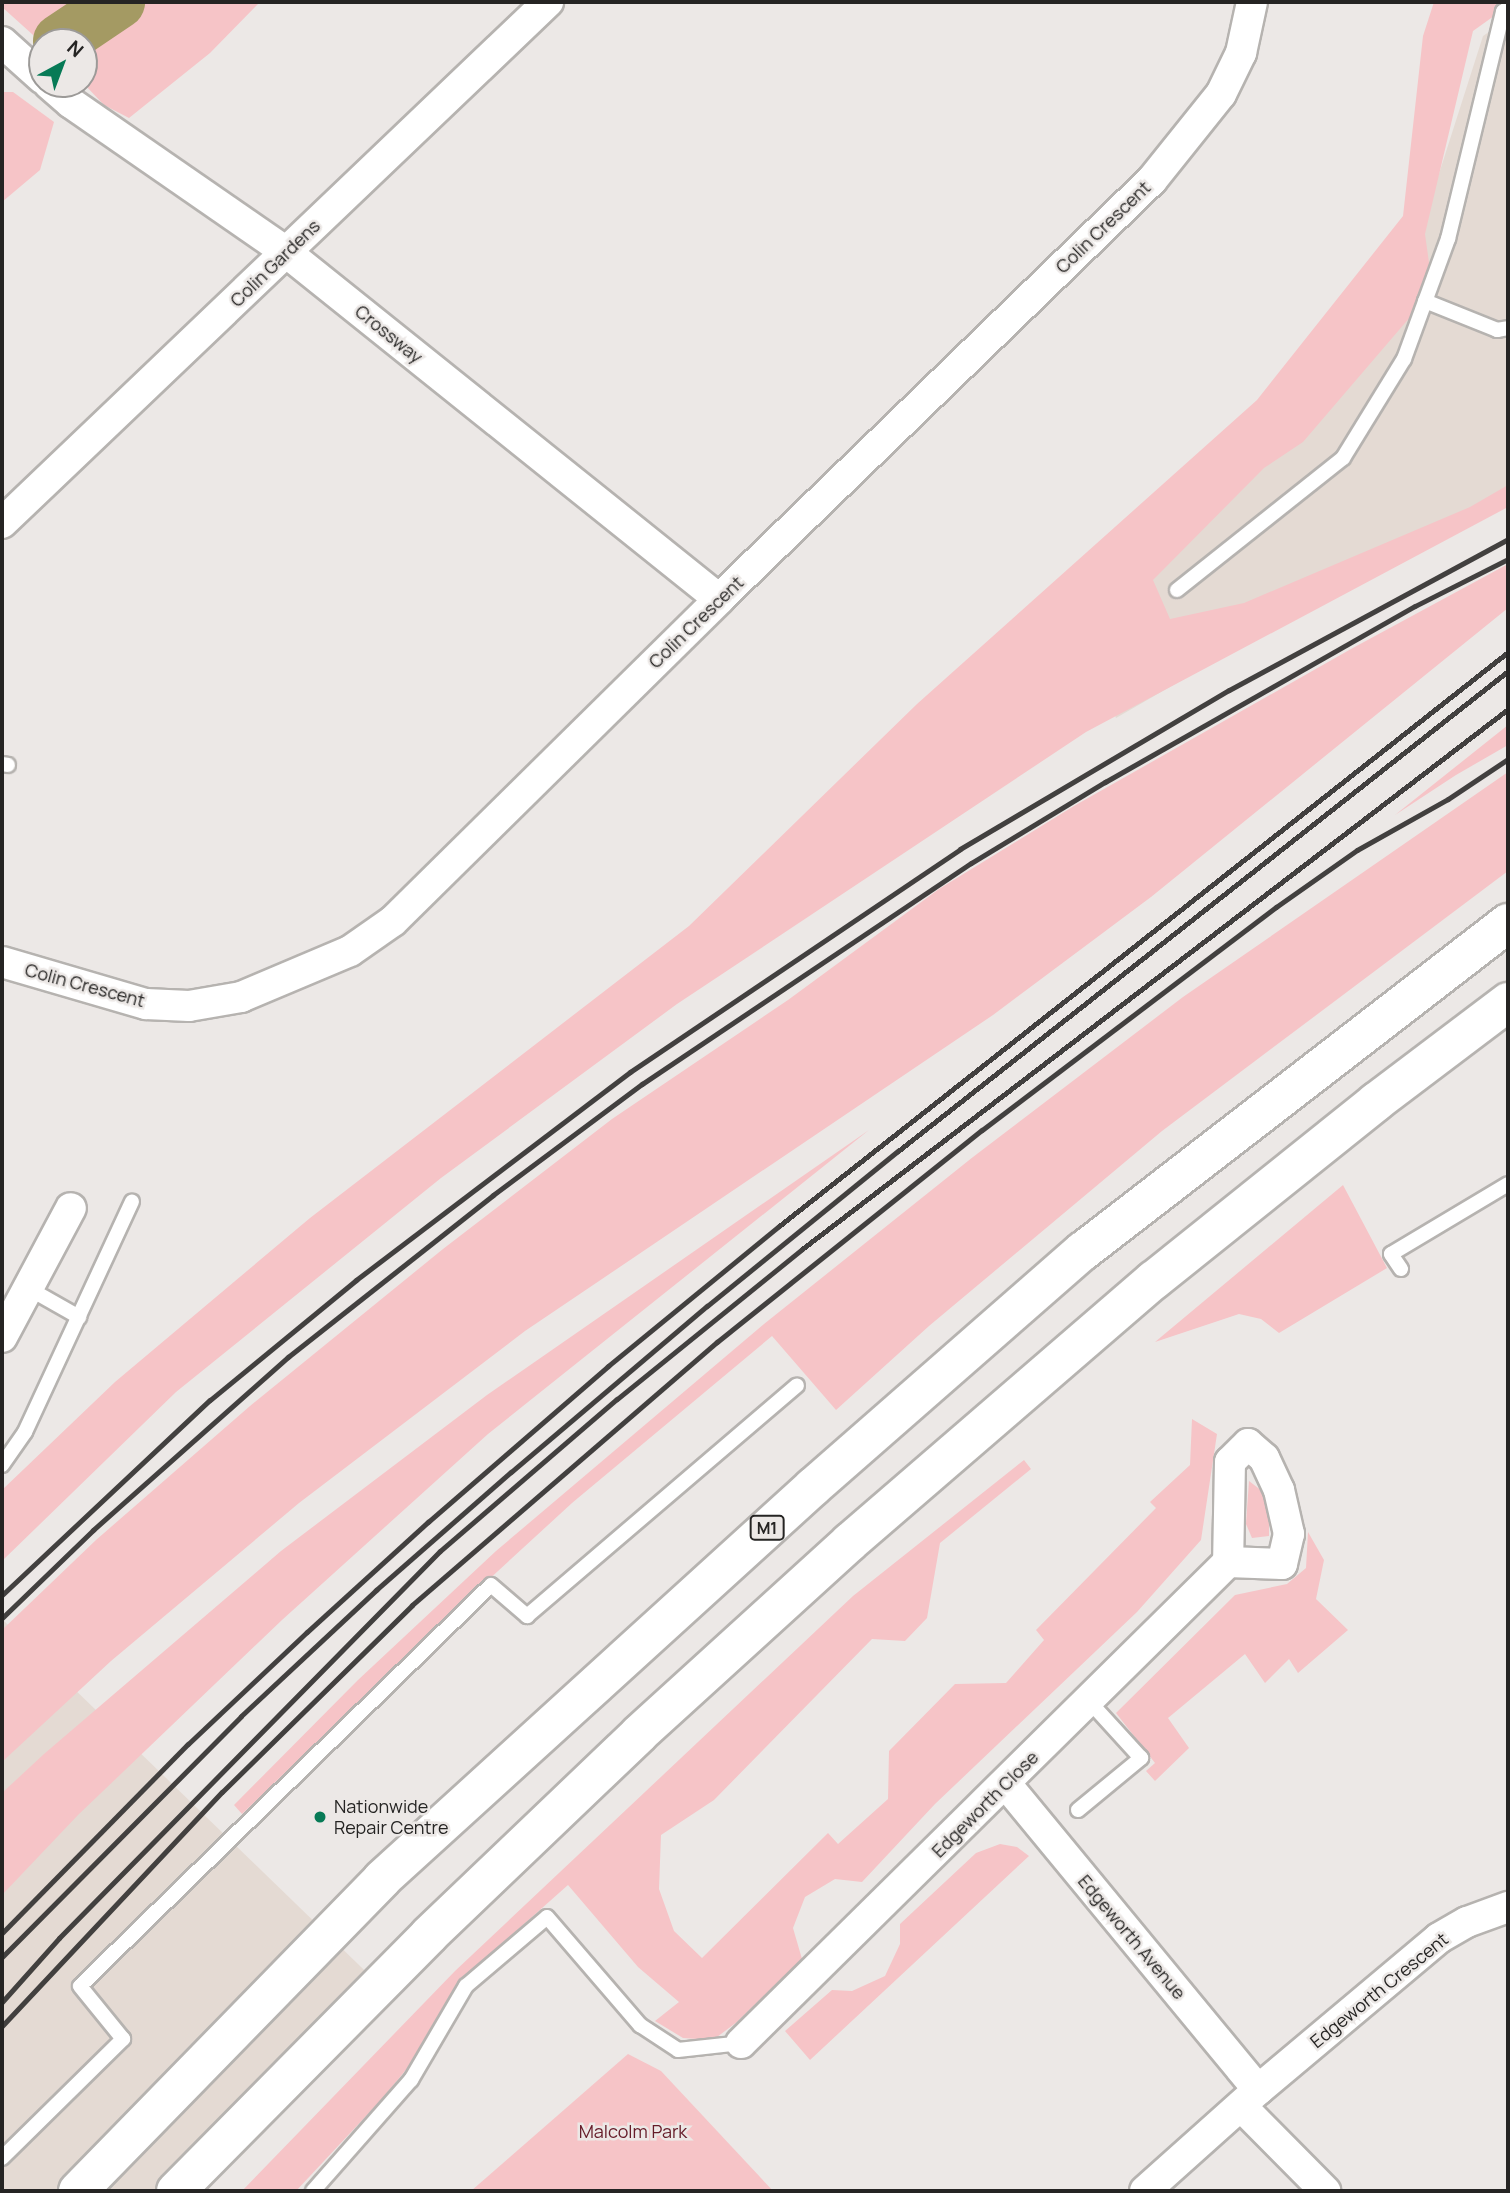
<!DOCTYPE html>
<html>
<head>
<meta charset="utf-8">
<style>
  body { margin:0 }
  #map { position:relative; width:1510px; height:2193px; overflow:hidden; background:#ece8e6; font-family:Manrope,sans-serif }
  div>[style] { position:absolute }
  .built>* { inset:0; background:#e4dad3 }
  .green>* { inset:0; background:#f6c4c7 }
  .river>* { height:54px; margin:-27px; padding:0 27px; transform-origin:27px; border-radius:27px; background:#a49a63 }
  .roads { filter:drop-shadow(2px 0 #b6b3b0) drop-shadow(-2px 0 #b6b3b0) drop-shadow(0 2px #b6b3b0) drop-shadow(0 -2px #b6b3b0) }
  .service>* { height:14px; margin:-7px; padding:0 7px; transform-origin:7px; border-radius:7px; background:#fff }
  .minor>* { height:30px; margin:-15px; padding:0 15px; transform-origin:15px; border-radius:15px; background:#fff }
  .motorway>* { height:38px; margin:-19px; padding:0 19px; transform-origin:19px; border-radius:19px; background:#fff }
  .rail>* { height:5px; margin:-2.5px; padding:0 2.5px; transform-origin:2.5px; border-radius:2.5px; background:#42403f }
  .dots>* { width:19px; height:19px; translate:-50% -50%; box-sizing:border-box; border:4px solid #ece8e6; border-radius:50% }
  span { translate:-50% -50%; white-space:nowrap; text-align:center; line-height:1.15; -webkit-text-stroke:5px #ece8e6; paint-order:stroke }
  .shield-label span { padding:2px 5px; background:#ece8e6; border:2px solid; border-radius:5px; -webkit-text-stroke-width:0 }
  .shield-label { font-size:16px; color:#252423; font-weight:700 }
  .street-label { font-size:18px; color:#252423 }
  .poi-label { font-size:18px; color:#252423 }
  .left { translate:0 -50%; text-align:left }
  .park-label { font-size:18px; color:#651b28 }
  .frame { position:absolute; inset:0; border:4px solid #252423; pointer-events:none }
  .north { position:absolute; left:28px; top:28px; width:70px; height:70px; box-sizing:border-box; background:#ece8e6; border:2px solid #9c9a98; border-radius:50%; rotate:41deg; font-size:19px; font-weight:700; line-height:28px; text-align:center; color:#252423 }
  .north::after { content:''; display:block; margin:auto; width:24px; height:32px; background:#077a56; clip-path:polygon(50% 0,100% 100%,50% 72%,0 100%) }
</style>
</head>
<body>
<div id="map">
  <div class="built">
    <i style="clip-path:polygon(1508px 19px,1508px 492px,1116px 718px,1088px 643px,1406px 277px,1483px 36px)"></i>
    <i style="clip-path:polygon(2px 1619px,392px 1997px,191px 2191px,2px 2191px)"></i>
  </div>
  <div class="green">
    <i style="clip-path:polygon(2px 2px,260px 2px,210px 53px,129px 118px,104px 105px,84px 84px,84px 42px,42px 43px,2px 7px)"></i>
    <i style="clip-path:polygon(1434px 2px,1508px 2px,1508px 6px,1473px 31px,1425px 234px,1431px 277px,1411px 316px,1303px 442px,1264px 468px,1153px 580px,1170px 619px,1244px 603px,1470px 507px,1508px 485px,1508px 507px,1086px 732px,677px 1004px,441px 1178px,176px 1392px,2px 1561px,2px 1490px,115px 1382px,310px 1218px,689px 926px,917px 704px,1257px 400px,1403px 216px,1423px 36px)"></i>
    <i style="clip-path:polygon(2px 92px,13px 92px,54px 122px,40px 170px,2px 202px)"></i>
    <i style="clip-path:polygon(1508px 564px,1508px 608px,1151px 897px,993px 1015px,525px 1331px,299px 1503px,111px 1661px,2px 1762px,2px 1630px,96px 1540px,250px 1406px,443px 1249px,612px 1119px,788px 1000px,939px 889px,1074px 806px,1351px 649px)"></i>
    <i style="clip-path:polygon(1508px 725px,1508px 745px,1456px 775px,1395px 815px)"></i>
    <i style="clip-path:polygon(1508px 772px,1508px 871px,1162px 1131px,929px 1326px,836px 1410px,772px 1336px,572px 1503px,410px 1652px,242px 1814px,234px 1805px,358px 1680px,496px 1551px,764px 1324px,973px 1157px,1183px 997px)"></i>
    <i style="clip-path:polygon(869px 1130px,488px 1434px,282px 1620px,78px 1815px,2px 1895px,2px 1793px,44px 1754px,281px 1551px,487px 1395px)"></i>
    <i style="clip-path:polygon(1343px 1185px,1387px 1268px,1279px 1333px,1261px 1319px,1239px 1314px,1155px 1342px)"></i>
    <i style="clip-path:polygon(1192px 1419px,1217px 1434px,1201px 1540px,1137px 1612px,935px 1804px,862px 1882px,835px 1879px,805px 1897px,793px 1928px,802px 1959px,737px 2022px,713px 2040px,683px 2038px,655px 2021px,679px 2002px,638px 1967px,568px 1885px,462px 1979px,419px 2054px,381px 2100px,296px 2191px,242px 2191px,455px 1971px,853px 1596px,1024px 1460px,1031px 1469px,940px 1543px,927px 1618px,905px 1641px,872px 1639px,714px 1800px,661px 1835px,659px 1889px,674px 1931px,702px 1958px,828px 1833px,838px 1844px,888px 1799px,889px 1751px,955px 1684px,1006px 1683px,1044px 1640px,1036px 1630px,1156px 1508px,1150px 1502px,1190px 1465px)"></i>
    <i style="clip-path:polygon(1249px 1481px,1262px 1491px,1269px 1516px,1269px 1536px,1252px 1538px,1246px 1524px)"></i>
    <i style="clip-path:polygon(1308px 1532px,1324px 1560px,1316px 1599px,1348px 1630px,1298px 1673px,1289px 1659px,1265px 1683px,1245px 1654px,1168px 1718px,1189px 1748px,1155px 1781px,1146px 1771px,1155px 1763px,1116px 1713px,1235px 1595px,1287px 1584px,1306px 1568px)"></i>
    <i style="clip-path:polygon(1000px 1844px,1017px 1847px,1029px 1856px,810px 2060px,785px 2031px,832px 1990px,852px 1991px,885px 1976px,900px 1944px,900px 1924px,976px 1853px)"></i>
    <i style="clip-path:polygon(628px 2054px,661px 2071px,773px 2191px,471px 2191px)"></i>
  </div>
  <div class="river">
    <i style="left:60px;top:41px;width:70px;rotate:-33.9deg"></i>
  </div>
  <div class="roads">
    <div class="service">
      <i style="left:1425px;top:301px;width:78px;rotate:21.9deg"></i>
      <i style="left:1497px;top:330px;width:11px;rotate:-10deg"></i>
      <i style="left:1177px;top:590px;width:212px;rotate:-38.5deg"></i>
      <i style="left:1343px;top:458px;width:116px;rotate:-58.4deg"></i>
      <i style="left:1404px;top:359px;width:128px;rotate:-69.9deg"></i>
      <i style="left:1448px;top:239px;width:234px;rotate:-76.4deg"></i>
      <i style="left:1503px;top:12px;width:6px;rotate:-39deg"></i>
      <i style="left:2px;top:764px;width:6px;rotate:9deg"></i>
      <i style="left:1401px;top:1269px;width:18px;rotate:-124deg"></i>
      <i style="left:1391px;top:1254px;width:136px;rotate:-30.9deg"></i>
      <i style="left:28px;top:1288px;width:59px;rotate:29.6deg"></i>
      <i style="left:2px;top:1465px;width:40px;rotate:-55.1deg"></i>
      <i style="left:25px;top:1432px;width:254px;rotate:-65.1deg"></i>
      <i style="left:1078px;top:1810px;width:82px;rotate:-39.5deg"></i>
      <i style="left:1141px;top:1758px;width:77px;rotate:-132.4deg"></i>
      <i style="left:2px;top:2158px;width:170px;rotate:-44.5deg"></i>
      <i style="left:123px;top:2039px;width:68px;rotate:-129.1deg"></i>
      <i style="left:80px;top:1986px;width:574px;rotate:-44.29deg"></i>
      <i style="left:491px;top:1585px;width:48px;rotate:40.7deg"></i>
      <i style="left:527px;top:1616px;width:355px;rotate:-40.5deg"></i>
      <i style="left:313px;top:2191px;width:148px;rotate:-48.6deg"></i>
      <i style="left:411px;top:2080px;width:109px;rotate:-59.7deg"></i>
      <i style="left:466px;top:1986px;width:106px;rotate:-40.4deg"></i>
      <i style="left:547px;top:1917px;width:143px;rotate:49.3deg"></i>
      <i style="left:640px;top:2025px;width:45px;rotate:33.3deg"></i>
      <i style="left:678px;top:2050px;width:63px;rotate:-6.3deg"></i>
    </div>
    <div class="minor">
      <i style="left:2px;top:42px;width:54px;rotate:42deg"></i>
      <i style="left:49px;top:84px;width:29px;rotate:41deg"></i>
      <i style="left:71px;top:103px;width:262px;rotate:34.7deg"></i>
      <i style="left:286px;top:252px;width:555px;rotate:38.71deg"></i>
      <i style="left:2px;top:523px;width:755px;rotate:-43.66deg"></i>
      <i style="left:2px;top:962px;width:150px;rotate:16.3deg"></i>
      <i style="left:146px;top:1004px;width:43px;rotate:2.7deg"></i>
      <i style="left:189px;top:1006px;width:53px;rotate:-9.8deg"></i>
      <i style="left:241px;top:997px;width:118px;rotate:-22.9deg"></i>
      <i style="left:350px;top:951px;width:52px;rotate:-34.9deg"></i>
      <i style="left:393px;top:921px;width:458px;rotate:-44.6deg"></i>
      <i style="left:719px;top:599px;width:603px;rotate:-44.06deg"></i>
      <i style="left:1152px;top:180px;width:110px;rotate:-51.3deg"></i>
      <i style="left:1221px;top:94px;width:46px;rotate:-64deg"></i>
      <i style="left:1241px;top:53px;width:52px;rotate:-77.8deg"></i>
      <i style="left:2px;top:1337px;width:146px;rotate:-61.9deg"></i>
      <i style="left:1006px;top:1784px;width:396px;rotate:50.5deg"></i>
      <i style="left:741px;top:2043px;width:684px;rotate:-44.64deg"></i>
      <i style="left:1228px;top:1562px;width:54px;rotate:2.1deg"></i>
      <i style="left:1282px;top:1564px;width:31px;rotate:-77deg"></i>
      <i style="left:1289px;top:1534px;width:45px;rotate:-102.8deg"></i>
      <i style="left:1279px;top:1490px;width:35px;rotate:-115deg"></i>
      <i style="left:1264px;top:1458px;width:21px;rotate:-139deg"></i>
      <i style="left:1248px;top:1444px;width:25px;rotate:135deg"></i>
      <i style="left:1230px;top:1462px;width:100px;rotate:91.1deg"></i>
      <i style="left:1241px;top:2106px;width:120px;rotate:45.3deg"></i>
      <i style="left:1145px;top:2191px;width:152px;rotate:-41.8deg"></i>
      <i style="left:1258px;top:2090px;width:236px;rotate:-40deg"></i>
      <i style="left:1439px;top:1938px;width:32px;rotate:-30deg"></i>
      <i style="left:1467px;top:1922px;width:44px;rotate:-20.1deg"></i>
    </div>
    <div class="motorway">
      <i style="left:78px;top:2191px;width:436px;rotate:-45.7deg"></i>
      <i style="left:382px;top:1879px;width:583px;rotate:-42.29deg"></i>
      <i style="left:813px;top:1487px;width:359px;rotate:-41.2deg"></i>
      <i style="left:1083px;top:1251px;width:537px;rotate:-37.66deg"></i>
      <i style="left:176px;top:2191px;width:360px;rotate:-45.3deg"></i>
      <i style="left:429px;top:1935px;width:291px;rotate:-43.7deg"></i>
      <i style="left:639px;top:1734px;width:285px;rotate:-42.3deg"></i>
      <i style="left:850px;top:1542px;width:401px;rotate:-40.8deg"></i>
      <i style="left:1154px;top:1280px;width:285px;rotate:-38.7deg"></i>
      <i style="left:1376px;top:1102px;width:166px;rotate:-37.1deg"></i>
    </div>
  </div>
  <div class="rail">
    <i style="left:2px;top:1595px;width:285px;rotate:-43.2deg"></i>
    <i style="left:210px;top:1400px;width:189px;rotate:-39.4deg"></i>
    <i style="left:356px;top:1280px;width:344px;rotate:-37.2deg"></i>
    <i style="left:630px;top:1072px;width:398px;rotate:-34deg"></i>
    <i style="left:960px;top:849px;width:312px;rotate:-30.6deg"></i>
    <i style="left:1229px;top:690px;width:317px;rotate:-28.4deg"></i>
    <i style="left:2px;top:1618px;width:127px;rotate:-44deg"></i>
    <i style="left:93px;top:1530px;width:261px;rotate:-41.6deg"></i>
    <i style="left:288px;top:1357px;width:261px;rotate:-38.3deg"></i>
    <i style="left:493px;top:1195px;width:186px;rotate:-36.7deg"></i>
    <i style="left:642px;top:1084px;width:396px;rotate:-33.9deg"></i>
    <i style="left:971px;top:863px;width:157px;rotate:-31.2deg"></i>
    <i style="left:1105px;top:782px;width:356px;rotate:-29.6deg"></i>
    <i style="left:1415px;top:606px;width:104px;rotate:-26.8deg"></i>
    <i style="left:2px;top:1933px;width:265px;rotate:-45.5deg"></i>
    <i style="left:188px;top:1744px;width:163px;rotate:-43.3deg"></i>
    <i style="left:307px;top:1632px;width:164px;rotate:-42.3deg"></i>
    <i style="left:428px;top:1522px;width:238px;rotate:-40.9deg"></i>
    <i style="left:608px;top:1366px;width:221px;rotate:-39.3deg"></i>
    <i style="left:779px;top:1226px;width:928px;rotate:-38.22deg"></i>
    <i style="left:2px;top:1957px;width:339px;rotate:-45.2deg"></i>
    <i style="left:241px;top:1716px;width:185px;rotate:-43deg"></i>
    <i style="left:376px;top:1590px;width:179px;rotate:-41.2deg"></i>
    <i style="left:511px;top:1472px;width:257px;rotate:-40.3deg"></i>
    <i style="left:707px;top:1306px;width:246px;rotate:-39.1deg"></i>
    <i style="left:898px;top:1151px;width:776px;rotate:-38.2deg"></i>
    <i style="left:2px;top:2002px;width:86px;rotate:-48.3deg"></i>
    <i style="left:59px;top:1938px;width:543px;rotate:-45.45deg"></i>
    <i style="left:440px;top:1551px;width:233px;rotate:-40.7deg"></i>
    <i style="left:617px;top:1399px;width:238px;rotate:-39deg"></i>
    <i style="left:802px;top:1249px;width:889px;rotate:-37.41deg"></i>
    <i style="left:2px;top:2026px;width:321px;rotate:-46.8deg"></i>
    <i style="left:222px;top:1792px;width:267px;rotate:-44.5deg"></i>
    <i style="left:412px;top:1605px;width:403px;rotate:-40.8deg"></i>
    <i style="left:717px;top:1342px;width:339px;rotate:-38.7deg"></i>
    <i style="left:982px;top:1130px;width:369px;rotate:-37.2deg"></i>
    <i style="left:1276px;top:907px;width:99px;rotate:-35.1deg"></i>
    <i style="left:1357px;top:850px;width:104px;rotate:-29.3deg"></i>
    <i style="left:1448px;top:799px;width:72px;rotate:-33.7deg"></i>
  </div>
  <div class="dots">
    <i style="left:320px;top:1817px;background:#077a56"></i>
  </div>
  <div class="shield-label">
    <span style="left:767px;top:1528px">M1</span>
  </div>
  <div class="street-label">
    <span style="left:1103px;top:227px;rotate:-44deg">Colin Crescent</span>
    <span style="left:275px;top:263px;rotate:-44deg">Colin Gardens</span>
    <span style="left:389px;top:334px;rotate:39deg">Crossway</span>
    <span style="left:696px;top:622px;rotate:-44deg">Colin Crescent</span>
    <span style="left:85px;top:985px;rotate:15deg">Colin Crescent</span>
    <span style="left:985px;top:1804px;rotate:-45deg">Edgeworth Close</span>
    <span style="left:1132px;top:1937px;rotate:50deg">Edgeworth Avenue</span>
    <span style="left:1379px;top:1990px;rotate:-39deg">Edgeworth Crescent</span>
  </div>
  <div class="poi-label">
    <span class="left" style="left:334px;top:1817px">Nationwide<br>Repair Centre</span>
  </div>
  <div class="park-label">
    <span style="left:633px;top:2131px">Malcolm Park</span>
  </div>
  <div class="frame"></div>
  <div class="north">N</div>
</div>
</body>
</html>
